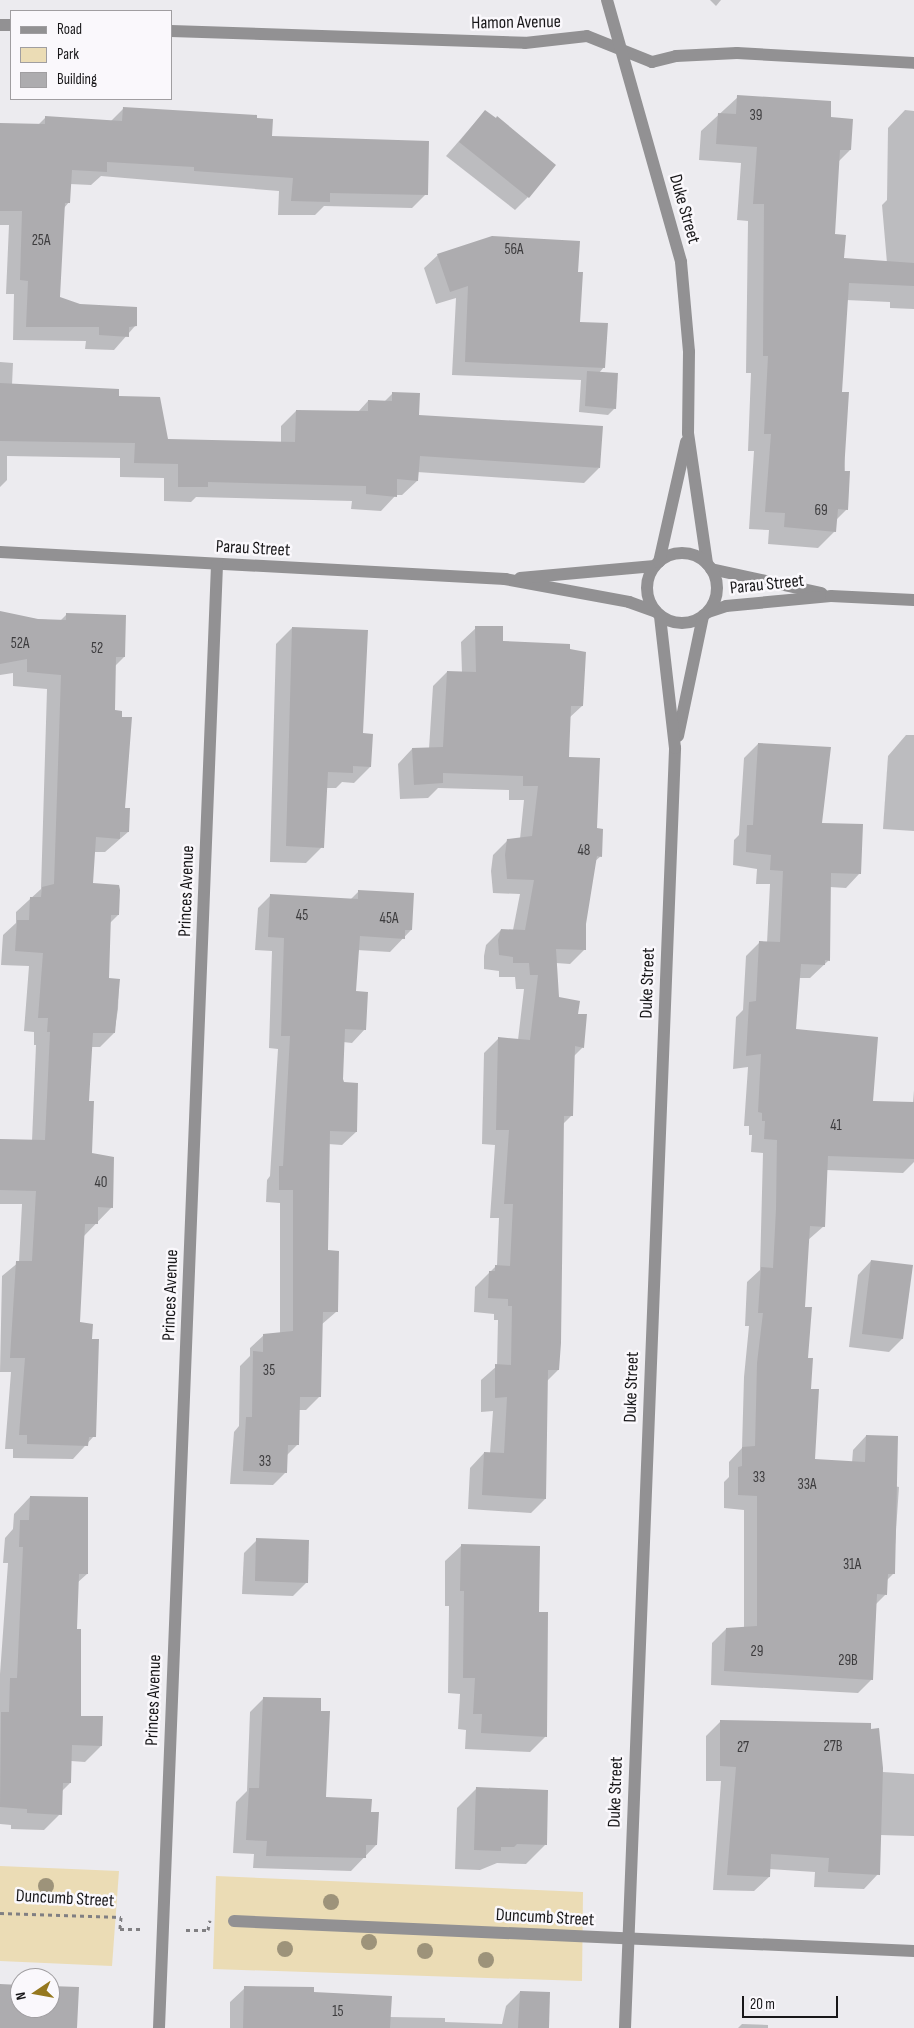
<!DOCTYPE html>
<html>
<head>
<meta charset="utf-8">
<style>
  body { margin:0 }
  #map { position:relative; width:914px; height:2028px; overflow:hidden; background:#ecebef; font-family:"Sofia Sans Condensed",sans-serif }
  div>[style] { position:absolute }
  .green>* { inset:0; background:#ebdcb5 }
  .shadow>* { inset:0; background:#0003 }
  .building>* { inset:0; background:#adacaf }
  .path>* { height:3px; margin-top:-1.5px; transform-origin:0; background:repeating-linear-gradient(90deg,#807f82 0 4px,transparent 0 8px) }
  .minor>* { height:12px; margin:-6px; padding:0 6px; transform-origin:6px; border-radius:6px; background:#929193 }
  .tertiary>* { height:12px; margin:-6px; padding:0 6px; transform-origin:6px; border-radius:6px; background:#929193 }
  .tertiary>.ring { margin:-6px; padding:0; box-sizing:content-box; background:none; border:12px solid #929193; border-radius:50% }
  .trees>* { width:16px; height:16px; margin:-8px; border-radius:50%; background:#9d937a }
  span { translate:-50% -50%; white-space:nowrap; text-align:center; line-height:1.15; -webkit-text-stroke:5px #faf8fc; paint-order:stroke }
  .number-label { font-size:15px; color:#3d3c3e }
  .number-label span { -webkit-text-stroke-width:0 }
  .street-label { font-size:18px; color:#181719 }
  .legend { position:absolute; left:10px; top:10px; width:162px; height:90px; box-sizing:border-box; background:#faf8fc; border:1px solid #a09ea1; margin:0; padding:6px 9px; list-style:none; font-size:15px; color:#181719 }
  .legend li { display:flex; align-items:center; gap:10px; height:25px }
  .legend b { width:25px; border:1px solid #a09ea1 }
  .north { position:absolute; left:10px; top:1968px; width:50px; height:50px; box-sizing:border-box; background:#faf8fc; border:1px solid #a09ea1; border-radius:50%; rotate:258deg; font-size:14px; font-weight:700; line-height:20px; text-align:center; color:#181719 }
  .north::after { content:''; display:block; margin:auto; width:18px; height:22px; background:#95781f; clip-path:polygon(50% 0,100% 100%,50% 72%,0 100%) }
  .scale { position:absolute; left:742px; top:1996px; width:96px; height:22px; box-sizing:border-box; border:2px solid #181719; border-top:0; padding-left:6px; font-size:15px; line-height:18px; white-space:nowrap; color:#181719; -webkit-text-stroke:4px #faf8fc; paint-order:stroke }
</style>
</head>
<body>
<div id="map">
  <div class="green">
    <i style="clip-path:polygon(0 1866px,119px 1871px,112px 1966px,0 1961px)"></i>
    <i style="clip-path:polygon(216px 1876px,583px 1892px,582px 1981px,213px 1969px)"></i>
  </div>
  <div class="shadow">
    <i style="clip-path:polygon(710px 0,721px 0,716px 6px)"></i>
    <i style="clip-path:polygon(738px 97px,829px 119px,850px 150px,838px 162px,834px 235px,843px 259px,887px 263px,882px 205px,887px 200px,888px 128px,905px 110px,914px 111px,914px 309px,890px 308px,890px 302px,846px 300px,841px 393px,847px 509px,836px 520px,835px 531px,818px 548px,768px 544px,769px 530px,749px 529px,754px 451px,748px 451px,751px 373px,746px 373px,748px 221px,737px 220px,741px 163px,699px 160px,701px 131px)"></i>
    <i style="clip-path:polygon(123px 109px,256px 119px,270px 137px,426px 194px,412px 208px,324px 206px,315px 215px,278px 215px,279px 191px,101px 176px,91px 185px,70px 184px,69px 202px,64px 208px,59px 298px,135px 326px,114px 350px,85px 349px,86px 341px,13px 340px,14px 294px,6px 294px,9px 225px,0 225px,0 124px,38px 125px,45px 118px,111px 121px)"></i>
    <i style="clip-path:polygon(485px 111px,528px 197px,515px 210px,446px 156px)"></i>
    <i style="clip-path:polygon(438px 255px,577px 273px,579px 323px,604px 367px,599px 373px,615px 408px,608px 415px,579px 412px,581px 380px,452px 375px,456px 298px,436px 304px,424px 268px)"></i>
    <i style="clip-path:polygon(0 362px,13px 363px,12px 385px,118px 397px,167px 440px,281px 443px,281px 426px,296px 411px,358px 412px,368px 401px,384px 402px,392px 394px,418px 416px,599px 468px,584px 483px,417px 472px,417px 481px,402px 495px,396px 495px,381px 511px,351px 509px,352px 501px,196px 497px,191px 502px,164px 501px,164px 478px,120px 477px,120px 458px,7px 456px,7px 480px,0 487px)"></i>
    <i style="clip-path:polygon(66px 615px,124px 657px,115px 666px,114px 712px,128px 832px,105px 852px,94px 852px,92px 884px,118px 915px,110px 923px,108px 980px,119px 980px,118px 1009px,114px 1033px,100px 1047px,91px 1047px,88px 1102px,91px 1154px,112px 1207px,83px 1237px,78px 1323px,91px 1340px,94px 1436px,73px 1459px,13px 1458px,13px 1449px,5px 1449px,11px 1372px,0 1372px,2px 1276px,19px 1262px,22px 1204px,0 1204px,0 1141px,32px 1141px,36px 1045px,34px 1045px,34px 1032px,24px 1031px,29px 966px,1px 965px,3px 935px,16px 923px,16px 912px,41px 889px,47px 689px,13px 686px,13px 673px,0 675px,0 616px,60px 621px)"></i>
    <i style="clip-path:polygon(292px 628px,362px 734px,370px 767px,354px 783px,342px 782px,336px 788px,326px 788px,322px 847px,306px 863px,270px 862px,276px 644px)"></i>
    <i style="clip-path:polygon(476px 628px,502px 643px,582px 706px,569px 718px,568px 758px,595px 829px,601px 856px,594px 862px,584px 924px,585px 949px,570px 964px,556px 963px,558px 998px,576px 1015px,583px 1047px,573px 1057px,572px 1115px,563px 1124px,558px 1370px,546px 1382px,545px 1499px,531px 1513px,468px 1509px,470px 1468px,484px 1453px,490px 1453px,493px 1411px,481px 1412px,481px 1380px,497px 1366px,498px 1320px,494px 1320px,494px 1314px,474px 1312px,475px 1287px,497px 1265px,499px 1218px,490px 1218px,495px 1145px,482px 1144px,484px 1053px,498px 1039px,518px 1040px,524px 989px,516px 989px,515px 977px,499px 977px,499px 971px,484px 969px,484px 956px,486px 945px,501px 930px,513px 930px,520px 894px,493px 893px,491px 871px,493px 855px,508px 840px,520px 839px,524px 800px,509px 800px,509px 790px,438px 788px,428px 798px,400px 799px,398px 764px,412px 749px,429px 749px,433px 686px,447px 672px,462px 673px,461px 642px)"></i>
    <i style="clip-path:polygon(906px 735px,914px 735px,914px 831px,883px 829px,888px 756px)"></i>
    <i style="clip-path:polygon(758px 744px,859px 874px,846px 888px,830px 887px,829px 960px,810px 978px,799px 978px,795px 1030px,872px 1102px,913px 1103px,914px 1090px,914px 1162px,903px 1173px,826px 1170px,824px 1226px,808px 1240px,804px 1308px,813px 1461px,852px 1463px,853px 1450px,866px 1436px,894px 1486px,899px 1487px,893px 1574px,886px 1581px,886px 1594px,876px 1604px,872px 1679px,858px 1693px,711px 1685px,712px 1643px,726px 1629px,744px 1628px,744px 1510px,724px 1508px,724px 1482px,729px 1477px,729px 1462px,742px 1448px,744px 1377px,749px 1326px,745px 1326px,747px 1282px,760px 1270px,763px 1153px,751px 1152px,752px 1135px,749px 1135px,749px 1126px,744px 1126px,748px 1067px,733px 1069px,736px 1017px,743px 1010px,746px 956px,760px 942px,767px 943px,770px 884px,756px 884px,757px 869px,733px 865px,734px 840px,739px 835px,744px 758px)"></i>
    <i style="clip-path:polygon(359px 891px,411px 930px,390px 952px,357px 950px,355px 992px,365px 1029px,352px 1043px,343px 1042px,343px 1084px,356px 1084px,356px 1132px,342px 1145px,328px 1144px,327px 1252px,336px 1312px,321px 1325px,320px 1396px,306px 1410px,299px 1410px,298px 1444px,286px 1456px,286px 1472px,273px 1485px,230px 1484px,234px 1432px,239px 1426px,240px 1366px,250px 1356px,250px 1348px,264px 1335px,280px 1334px,280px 1203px,266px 1202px,267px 1180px,270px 1176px,278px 1049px,269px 1048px,272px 951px,255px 950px,258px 908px,271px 895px,350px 900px)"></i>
    <i style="clip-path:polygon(871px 1261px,902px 1339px,889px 1352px,849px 1347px,858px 1275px)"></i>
    <i style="clip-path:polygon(30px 1497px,87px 1574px,77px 1583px,76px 1631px,80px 1717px,101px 1746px,85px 1762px,71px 1761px,70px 1783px,61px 1792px,60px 1814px,44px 1830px,11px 1829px,11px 1825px,0 1824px,0 1674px,8px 1563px,3px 1563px,5px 1538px,13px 1529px,14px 1514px)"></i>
    <i style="clip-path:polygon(257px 1540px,306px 1583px,293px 1596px,242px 1594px,244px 1553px)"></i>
    <i style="clip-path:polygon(461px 1546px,538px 1613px,545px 1737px,530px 1752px,465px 1749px,466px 1730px,458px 1729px,460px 1694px,448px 1693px,449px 1606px,445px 1606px,445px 1561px)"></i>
    <i style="clip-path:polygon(264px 1698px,325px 1798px,370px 1813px,376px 1845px,351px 1871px,253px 1868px,254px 1854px,233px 1853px,236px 1802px,247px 1791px,250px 1712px)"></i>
    <i style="clip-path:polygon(721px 1721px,870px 1731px,883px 1772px,914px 1774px,914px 1836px,880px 1835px,878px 1874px,864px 1889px,814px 1887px,815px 1872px,769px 1869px,769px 1877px,754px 1891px,713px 1890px,721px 1781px,706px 1781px,706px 1736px)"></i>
    <i style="clip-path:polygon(477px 1788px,545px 1845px,526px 1864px,497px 1863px,480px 1870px,455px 1869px,457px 1808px)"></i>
    <i style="clip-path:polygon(245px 1988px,313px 1994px,390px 2017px,445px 2018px,445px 2022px,502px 2024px,506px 2006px,520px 1992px,548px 2028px,230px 2028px,230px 2002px)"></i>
    <i style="clip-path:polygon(742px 2024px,768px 2025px,768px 2028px,738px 2028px)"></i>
  </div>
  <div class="building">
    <i style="clip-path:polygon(737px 95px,831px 101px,831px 117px,853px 119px,851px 150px,840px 150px,835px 234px,846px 235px,844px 258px,914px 263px,914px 286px,849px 283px,842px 392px,849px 392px,844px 471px,850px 471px,848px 510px,838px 509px,836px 532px,784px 527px,785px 513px,765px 512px,771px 434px,764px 434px,768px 356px,763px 356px,764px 204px,753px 204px,757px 147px,716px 144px,718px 113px,736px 114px)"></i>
    <i style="clip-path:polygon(123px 107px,257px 115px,257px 118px,273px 119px,272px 136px,429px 141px,428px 195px,330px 193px,330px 202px,291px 201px,293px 178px,194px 171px,194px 167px,107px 162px,107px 172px,72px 170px,70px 203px,65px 203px,60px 297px,80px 304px,137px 307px,137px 326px,129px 327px,129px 337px,99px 335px,99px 327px,26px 327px,28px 281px,20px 280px,22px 211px,0 211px,0 123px,45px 124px,45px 116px,122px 121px)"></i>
    <i style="clip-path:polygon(485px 110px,496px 118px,497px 116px,556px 165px,529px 198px,459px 142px)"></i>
    <i style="clip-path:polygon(492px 236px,580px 241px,578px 272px,583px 272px,580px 322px,608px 323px,605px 368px,465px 362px,468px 286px,450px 292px,437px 254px)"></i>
    <i style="clip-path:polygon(587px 371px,618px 373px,616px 409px,585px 406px)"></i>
    <i style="clip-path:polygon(0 383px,119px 389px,119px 396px,160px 397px,168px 439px,295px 442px,296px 410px,368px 411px,368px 400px,392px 401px,392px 392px,420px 393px,419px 415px,603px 426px,600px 468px,420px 456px,418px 481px,397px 479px,397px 497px,366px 494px,366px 486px,208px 482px,208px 487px,178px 487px,178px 464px,134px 463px,135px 443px,0 441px)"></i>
    <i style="clip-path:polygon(0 611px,38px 619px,66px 620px,66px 613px,126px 615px,125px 657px,116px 657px,115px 710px,122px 711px,122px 717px,132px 717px,125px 808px,130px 808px,129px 832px,120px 832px,120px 839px,96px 837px,93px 883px,119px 885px,120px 890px,119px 915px,111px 915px,109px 978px,120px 979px,115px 1033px,93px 1033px,89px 1101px,94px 1101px,92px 1153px,114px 1157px,113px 1208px,98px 1207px,98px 1224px,85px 1224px,80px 1322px,93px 1324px,92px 1339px,99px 1339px,96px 1437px,89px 1437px,88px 1446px,27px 1444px,27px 1435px,19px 1435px,25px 1358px,10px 1358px,16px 1261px,32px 1261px,36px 1191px,0 1190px,0 1139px,45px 1140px,50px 1032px,47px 1032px,48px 1018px,38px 1018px,43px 953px,15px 951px,17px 920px,29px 920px,30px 897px,41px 897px,42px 887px,54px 884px,61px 675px,27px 672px,27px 659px,0 664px)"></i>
    <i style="clip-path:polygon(475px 626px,503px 626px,503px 641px,570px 644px,570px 649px,586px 652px,583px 706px,571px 706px,569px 757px,600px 758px,597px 828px,603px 829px,602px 857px,597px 856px,586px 924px,586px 950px,556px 949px,559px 997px,580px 1001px,578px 1014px,587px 1014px,584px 1048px,575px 1046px,573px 1116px,564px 1116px,561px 1343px,559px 1370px,548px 1370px,546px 1499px,482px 1495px,484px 1452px,504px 1453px,507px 1397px,495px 1398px,495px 1364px,511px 1365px,512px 1306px,508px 1306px,508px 1299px,488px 1298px,489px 1271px,495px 1271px,495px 1265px,510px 1266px,513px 1204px,504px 1204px,509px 1130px,496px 1130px,498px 1037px,530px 1040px,538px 975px,530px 975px,529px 963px,513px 963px,513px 957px,499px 955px,498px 940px,501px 929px,525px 930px,534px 880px,507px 879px,505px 855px,507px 839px,532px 836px,538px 786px,523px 786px,523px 776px,443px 773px,443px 783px,414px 785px,412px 748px,443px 747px,447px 671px,476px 672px)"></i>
    <i style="clip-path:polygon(292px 627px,368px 630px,363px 733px,373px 734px,371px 767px,353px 766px,353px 773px,328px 772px,324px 848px,286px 846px)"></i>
    <i style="clip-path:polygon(758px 743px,831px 747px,822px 823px,863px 824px,861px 874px,831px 873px,830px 961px,825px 960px,825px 965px,801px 964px,796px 1029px,878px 1037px,873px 1101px,914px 1102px,914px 1159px,828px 1156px,825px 1227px,810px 1226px,805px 1307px,812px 1307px,808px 1358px,813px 1358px,811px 1389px,819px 1389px,815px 1459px,865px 1462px,866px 1435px,898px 1436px,895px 1574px,888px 1574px,887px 1595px,877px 1594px,873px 1680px,724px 1671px,726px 1628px,757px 1626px,757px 1496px,738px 1495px,738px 1467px,742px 1466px,742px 1447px,755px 1446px,757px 1363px,763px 1313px,758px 1313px,761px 1267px,773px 1268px,776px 1209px,777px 1140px,764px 1139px,765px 1121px,762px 1121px,762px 1113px,758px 1112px,761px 1054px,746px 1056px,749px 1002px,756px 1001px,759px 941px,780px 942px,783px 871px,770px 870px,771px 855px,746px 852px,747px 825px,753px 825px)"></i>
    <i style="clip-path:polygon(358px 890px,414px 893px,412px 930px,405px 930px,405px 939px,360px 936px,356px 991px,368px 992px,366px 1030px,345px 1029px,343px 1079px,344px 1082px,358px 1083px,357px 1132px,330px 1131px,328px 1250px,339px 1251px,338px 1312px,323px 1312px,321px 1397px,300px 1397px,299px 1445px,288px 1445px,287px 1473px,243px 1471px,246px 1417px,252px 1417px,253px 1351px,263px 1352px,263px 1334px,293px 1331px,293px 1190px,279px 1190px,279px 1166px,283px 1166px,290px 1036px,281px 1036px,284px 938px,268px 937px,270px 894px,358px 899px)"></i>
    <i style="clip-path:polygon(871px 1260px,913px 1265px,903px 1339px,862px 1334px)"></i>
    <i style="clip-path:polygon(30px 1496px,88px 1497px,88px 1574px,79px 1574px,77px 1629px,81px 1629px,81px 1716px,103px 1716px,102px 1746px,72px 1745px,71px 1783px,63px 1783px,62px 1815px,27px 1813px,27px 1809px,0 1807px,1px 1712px,9px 1712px,10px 1678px,17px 1678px,23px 1547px,19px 1547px,20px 1520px,29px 1520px)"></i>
    <i style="clip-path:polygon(256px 1538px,309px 1540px,308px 1583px,255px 1581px)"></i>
    <i style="clip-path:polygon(461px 1544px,540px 1546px,539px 1612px,548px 1612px,547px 1737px,481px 1733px,482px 1714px,473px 1714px,475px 1678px,463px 1678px,464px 1591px,460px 1591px)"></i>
    <i style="clip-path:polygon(263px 1697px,321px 1698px,321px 1711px,330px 1711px,326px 1797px,372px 1799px,371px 1812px,379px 1812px,377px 1845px,366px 1845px,366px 1858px,266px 1856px,267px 1841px,246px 1840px,249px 1788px,259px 1788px)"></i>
    <i style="clip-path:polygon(720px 1720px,871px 1723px,871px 1729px,879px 1728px,883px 1768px,880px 1875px,828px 1872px,829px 1858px,771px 1854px,770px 1877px,727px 1875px,736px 1767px,720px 1766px)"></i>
    <i style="clip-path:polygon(476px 1787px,548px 1790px,547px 1845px,517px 1844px,514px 1847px,501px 1847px,501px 1851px,474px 1850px)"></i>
    <i style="clip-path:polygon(0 1984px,20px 1985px,20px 2008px,50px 2008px,50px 1986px,79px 1987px,77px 2028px,0 2028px)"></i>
    <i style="clip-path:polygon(244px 1986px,314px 1987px,314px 1992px,392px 1996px,390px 2028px,243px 2028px)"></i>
    <i style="clip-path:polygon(520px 1991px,550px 1992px,549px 2028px,518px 2028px)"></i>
  </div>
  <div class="path">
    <i style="left:0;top:1913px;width:121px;rotate:1.9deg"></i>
    <i style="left:121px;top:1917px;width:12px;rotate:95deg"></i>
    <i style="left:120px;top:1929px;width:20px"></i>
    <i style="left:186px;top:1930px;width:22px"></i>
    <i style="left:208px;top:1930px;width:10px;rotate:-79deg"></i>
  </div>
  <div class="minor">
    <i style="left:0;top:25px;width:11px"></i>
    <i style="left:171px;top:31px;width:354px;rotate:1.9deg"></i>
    <i style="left:525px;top:43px;width:62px;rotate:-6.4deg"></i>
    <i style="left:587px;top:36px;width:70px;rotate:21.8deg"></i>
    <i style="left:652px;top:62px;width:25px;rotate:-14deg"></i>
    <i style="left:676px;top:56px;width:61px;rotate:-2.8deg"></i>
    <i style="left:737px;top:53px;width:177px;rotate:3.2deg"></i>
    <i style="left:0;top:552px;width:506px;rotate:3.06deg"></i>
    <i style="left:505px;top:579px;width:126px;rotate:10.5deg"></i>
    <i style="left:629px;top:602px;width:29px;rotate:20deg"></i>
    <i style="left:711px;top:569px;width:113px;rotate:12.3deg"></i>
    <i style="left:520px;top:578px;width:135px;rotate:-5.1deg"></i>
    <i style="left:708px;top:612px;width:19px;rotate:-18deg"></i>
    <i style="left:726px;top:606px;width:105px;rotate:-5.4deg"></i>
    <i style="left:831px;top:596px;width:83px;rotate:2.8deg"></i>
    <i style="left:234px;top:1921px;width:681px;rotate:2.53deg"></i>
    <i style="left:159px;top:2028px;width:1465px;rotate:-87.73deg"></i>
  </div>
  <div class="tertiary">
    <i style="left:607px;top:0;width:272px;rotate:74.2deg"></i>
    <i style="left:681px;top:262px;width:90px;rotate:84.9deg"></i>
    <i style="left:689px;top:352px;width:81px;rotate:90.7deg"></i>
    <i style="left:688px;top:433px;width:132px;rotate:81.7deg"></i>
    <i class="ring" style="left:647px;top:553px;width:58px;height:58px"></i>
    <i style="left:659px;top:562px;width:123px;rotate:-77.3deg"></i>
    <i style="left:678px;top:736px;width:123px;rotate:-78.2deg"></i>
    <i style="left:625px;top:2028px;width:1281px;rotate:-87.76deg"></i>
    <i style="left:675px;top:748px;width:133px;rotate:-96.5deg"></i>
  </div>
  <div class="trees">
    <i style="left:46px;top:1886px"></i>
    <i style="left:331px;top:1902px"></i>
    <i style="left:369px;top:1942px"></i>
    <i style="left:285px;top:1949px"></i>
    <i style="left:425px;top:1951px"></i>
    <i style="left:486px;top:1960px"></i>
  </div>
  <div class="number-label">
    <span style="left:756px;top:116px">39</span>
    <span style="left:41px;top:241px">25A</span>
    <span style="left:514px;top:250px">56A</span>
    <span style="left:821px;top:511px">69</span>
    <span style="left:20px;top:644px">52A</span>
    <span style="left:97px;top:649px">52</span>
    <span style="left:584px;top:851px">48</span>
    <span style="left:302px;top:916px">45</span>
    <span style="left:389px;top:919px">45A</span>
    <span style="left:836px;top:1126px">41</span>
    <span style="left:101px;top:1183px">40</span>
    <span style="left:269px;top:1371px">35</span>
    <span style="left:265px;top:1462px">33</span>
    <span style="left:759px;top:1478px">33</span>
    <span style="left:807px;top:1485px">33A</span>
    <span style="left:852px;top:1565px">31A</span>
    <span style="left:757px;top:1652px">29</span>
    <span style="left:848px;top:1661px">29B</span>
    <span style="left:833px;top:1747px">27B</span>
    <span style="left:743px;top:1748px">27</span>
    <span style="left:338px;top:2012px">15</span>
  </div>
  <div class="street-label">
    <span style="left:516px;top:23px;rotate:-1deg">Hamon Avenue</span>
    <span style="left:684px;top:209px;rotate:74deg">Duke Street</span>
    <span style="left:253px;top:549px;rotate:3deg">Parau Street</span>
    <span style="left:767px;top:585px;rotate:-6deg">Parau Street</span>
    <span style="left:187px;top:891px;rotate:-88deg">Princes Avenue</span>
    <span style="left:648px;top:983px;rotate:-88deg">Duke Street</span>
    <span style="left:171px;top:1295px;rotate:-88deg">Princes Avenue</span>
    <span style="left:632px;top:1387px;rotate:-88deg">Duke Street</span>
    <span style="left:154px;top:1700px;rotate:-88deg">Princes Avenue</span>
    <span style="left:616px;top:1792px;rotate:-88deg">Duke Street</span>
    <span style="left:65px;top:1899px;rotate:3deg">Duncumb Street</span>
    <span style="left:545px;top:1918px;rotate:3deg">Duncumb Street</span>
  </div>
  <ul class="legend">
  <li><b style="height:6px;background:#929193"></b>Road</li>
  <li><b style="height:14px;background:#ebdcb5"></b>Park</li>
  <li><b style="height:14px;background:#adacaf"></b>Building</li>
  </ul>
  <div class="north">N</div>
  <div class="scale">20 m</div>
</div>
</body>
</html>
